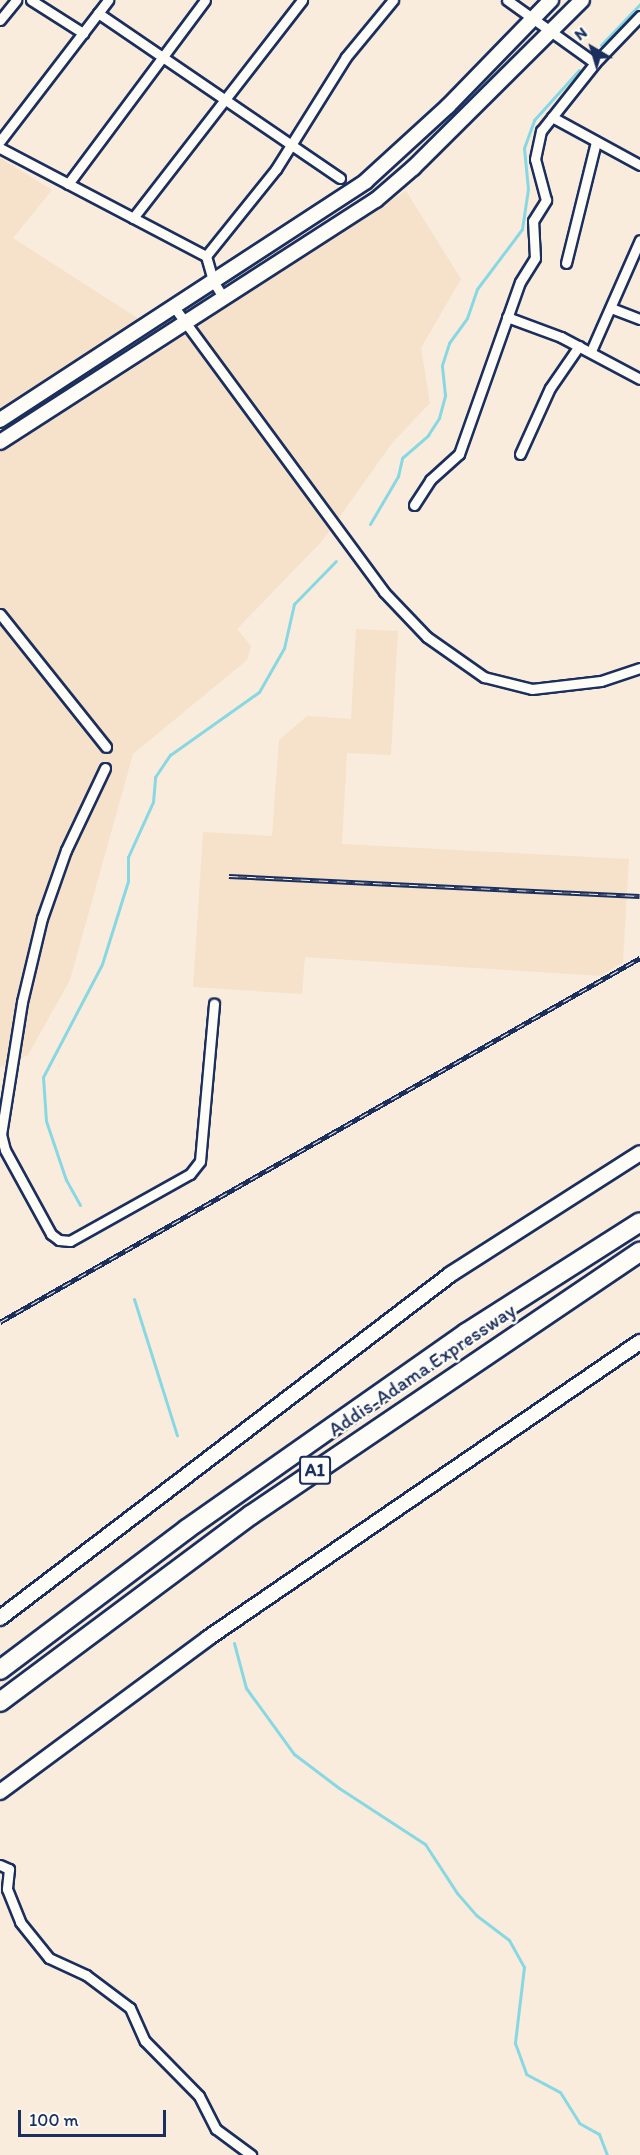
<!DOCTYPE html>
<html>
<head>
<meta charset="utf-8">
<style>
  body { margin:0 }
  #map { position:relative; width:640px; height:2155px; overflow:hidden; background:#f9ecdd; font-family:Itim,sans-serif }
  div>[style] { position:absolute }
  .built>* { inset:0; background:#f6e1ca }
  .stream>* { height:3px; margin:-1.5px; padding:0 1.5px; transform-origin:1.5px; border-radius:1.5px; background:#88d8e3 }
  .roads { filter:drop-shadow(2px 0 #1b2f5e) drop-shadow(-2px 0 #1b2f5e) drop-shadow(0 2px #1b2f5e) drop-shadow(0 -2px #1b2f5e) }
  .street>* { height:9px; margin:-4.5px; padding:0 4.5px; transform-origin:4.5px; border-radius:4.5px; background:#fdfcf7 }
  .secondary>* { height:14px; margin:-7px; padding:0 7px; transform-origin:7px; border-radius:7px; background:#fdfcf7 }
  .highway>* { height:18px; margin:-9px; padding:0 9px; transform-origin:9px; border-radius:9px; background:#fdfcf7 }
  .rail>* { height:5px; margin-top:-2.5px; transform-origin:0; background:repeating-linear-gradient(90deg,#fdfcf7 0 9px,#1b2f5e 0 18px); box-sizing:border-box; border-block:2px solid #1b2f5e }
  span { translate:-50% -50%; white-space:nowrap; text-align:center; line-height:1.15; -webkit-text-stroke:5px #fdfcf7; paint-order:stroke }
  .shield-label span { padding:2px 4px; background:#fdfcf7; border:2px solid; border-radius:4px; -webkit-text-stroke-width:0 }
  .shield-label { font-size:18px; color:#1b2f5e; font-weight:700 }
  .street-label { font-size:20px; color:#1b2f5e }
  .north { position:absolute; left:562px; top:18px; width:60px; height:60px; -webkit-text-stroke:4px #fdfcf7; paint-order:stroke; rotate:322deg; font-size:16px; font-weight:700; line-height:24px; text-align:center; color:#1b2f5e }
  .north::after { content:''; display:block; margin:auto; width:21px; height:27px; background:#1b2f5e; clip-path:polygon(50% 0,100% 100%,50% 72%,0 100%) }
  .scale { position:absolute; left:18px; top:2110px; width:148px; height:27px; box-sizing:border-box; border:3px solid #1b2f5e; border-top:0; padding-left:8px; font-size:18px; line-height:21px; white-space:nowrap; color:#1b2f5e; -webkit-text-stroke:4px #fdfcf7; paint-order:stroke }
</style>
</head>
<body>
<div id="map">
  <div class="built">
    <i style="clip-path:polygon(0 158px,52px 190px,13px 238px,173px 341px,406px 191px,461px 279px,421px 348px,430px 403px,393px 442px,323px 540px,237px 629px,251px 646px,247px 660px,133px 754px,70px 980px,28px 1055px,0 1067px)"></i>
    <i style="clip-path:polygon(356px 629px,398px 631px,391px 755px,347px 753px,342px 844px,629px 859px,623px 962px,601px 976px,305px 957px,302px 994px,193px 987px,203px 832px,272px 836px,279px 740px,307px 716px,351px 719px)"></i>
  </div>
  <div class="stream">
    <i style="left:601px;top:45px;width:57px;rotate:-46.4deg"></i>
    <i style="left:370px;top:524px;width:56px;rotate:-59.7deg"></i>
    <i style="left:398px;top:476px;width:18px;rotate:-77deg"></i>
    <i style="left:402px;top:458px;width:35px;rotate:-41deg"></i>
    <i style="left:428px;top:435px;width:20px;rotate:-57deg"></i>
    <i style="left:439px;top:418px;width:24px;rotate:-75deg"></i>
    <i style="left:445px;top:395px;width:30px;rotate:-96deg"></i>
    <i style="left:442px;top:365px;width:23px;rotate:-72deg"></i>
    <i style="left:449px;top:343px;width:31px;rotate:-54deg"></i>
    <i style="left:467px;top:318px;width:31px;rotate:-71deg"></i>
    <i style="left:477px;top:289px;width:75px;rotate:-53.1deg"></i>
    <i style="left:522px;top:229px;width:40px;rotate:-81.5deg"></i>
    <i style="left:528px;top:189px;width:41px;rotate:-95.6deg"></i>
    <i style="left:524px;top:148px;width:30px;rotate:-70deg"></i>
    <i style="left:534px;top:120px;width:67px;rotate:-48deg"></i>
    <i style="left:80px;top:1205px;width:29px;rotate:-119deg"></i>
    <i style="left:66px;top:1180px;width:62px;rotate:-108.7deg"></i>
    <i style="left:46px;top:1121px;width:44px;rotate:-93.9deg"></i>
    <i style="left:43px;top:1077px;width:127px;rotate:-62.4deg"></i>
    <i style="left:102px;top:964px;width:87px;rotate:-72.6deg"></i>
    <i style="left:128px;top:881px;width:24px;rotate:-90deg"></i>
    <i style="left:128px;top:857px;width:60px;rotate:-65.6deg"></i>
    <i style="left:153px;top:802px;width:25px;rotate:-85deg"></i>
    <i style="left:155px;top:777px;width:27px;rotate:-56deg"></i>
    <i style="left:170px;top:755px;width:109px;rotate:-35.3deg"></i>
    <i style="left:259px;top:692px;width:51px;rotate:-60.4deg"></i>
    <i style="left:284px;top:648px;width:45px;rotate:-77.2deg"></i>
    <i style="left:294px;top:604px;width:60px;rotate:-45.7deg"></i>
    <i style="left:134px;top:1299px;width:143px;rotate:72.5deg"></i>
    <i style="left:234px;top:1643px;width:47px;rotate:75.1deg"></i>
    <i style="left:246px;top:1688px;width:82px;rotate:54deg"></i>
    <i style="left:294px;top:1754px;width:56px;rotate:37.1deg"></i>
    <i style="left:339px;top:1788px;width:103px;rotate:33.1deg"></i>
    <i style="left:425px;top:1844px;width:59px;rotate:56.9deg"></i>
    <i style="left:457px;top:1893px;width:29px;rotate:49deg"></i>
    <i style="left:476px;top:1915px;width:41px;rotate:37.1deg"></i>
    <i style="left:509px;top:1940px;width:31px;rotate:61deg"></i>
    <i style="left:524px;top:1967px;width:77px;rotate:96.8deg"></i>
    <i style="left:515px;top:2043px;width:33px;rotate:70deg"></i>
    <i style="left:526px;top:2074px;width:38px;rotate:28deg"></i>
    <i style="left:560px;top:2092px;width:36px;rotate:58deg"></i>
    <i style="left:579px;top:2123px;width:23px;rotate:29deg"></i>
    <i style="left:599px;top:2134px;width:22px;rotate:69deg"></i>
  </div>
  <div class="roads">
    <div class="street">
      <i style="left:31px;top:0;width:62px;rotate:32.4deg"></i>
      <i style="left:507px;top:0;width:108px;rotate:35.6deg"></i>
      <i style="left:98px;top:13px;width:293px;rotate:34.3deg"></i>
      <i style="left:0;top:20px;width:26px;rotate:-51deg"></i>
      <i style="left:552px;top:117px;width:100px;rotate:28.6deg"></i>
      <i style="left:0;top:141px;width:178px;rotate:-52.5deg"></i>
      <i style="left:0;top:148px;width:233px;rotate:27.7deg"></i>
      <i style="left:206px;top:256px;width:26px;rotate:74deg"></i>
      <i style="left:213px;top:281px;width:19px;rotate:58deg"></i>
      <i style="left:68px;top:184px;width:229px;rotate:-53.3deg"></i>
      <i style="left:133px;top:218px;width:276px;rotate:-52.2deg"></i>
      <i style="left:206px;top:256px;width:112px;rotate:-51.2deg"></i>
      <i style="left:276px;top:169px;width:132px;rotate:-58deg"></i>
      <i style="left:346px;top:57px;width:74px;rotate:-50.5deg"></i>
      <i style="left:566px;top:263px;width:125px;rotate:-76.1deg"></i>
      <i style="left:174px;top:307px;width:354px;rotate:53.6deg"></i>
      <i style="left:384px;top:592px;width:62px;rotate:46.3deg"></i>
      <i style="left:427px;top:637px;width:70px;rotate:35.1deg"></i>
      <i style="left:484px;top:677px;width:49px;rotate:14deg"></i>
      <i style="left:532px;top:689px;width:69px;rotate:-6.6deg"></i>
      <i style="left:601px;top:681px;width:41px;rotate:-18.4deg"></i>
      <i style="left:611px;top:308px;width:31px;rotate:21deg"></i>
      <i style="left:507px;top:317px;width:58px;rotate:20.3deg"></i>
      <i style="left:561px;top:337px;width:89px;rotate:28deg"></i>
      <i style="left:591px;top:351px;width:121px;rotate:-66.2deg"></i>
      <i style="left:520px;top:454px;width:72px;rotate:-65.6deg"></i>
      <i style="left:550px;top:388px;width:51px;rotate:-55.4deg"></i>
      <i style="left:414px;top:505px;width:30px;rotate:-57deg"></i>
      <i style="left:430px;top:480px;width:39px;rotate:-42deg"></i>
      <i style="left:459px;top:454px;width:182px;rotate:-70.5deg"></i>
      <i style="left:520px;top:282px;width:28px;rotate:-58deg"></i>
      <i style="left:535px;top:258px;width:37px;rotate:-93deg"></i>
      <i style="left:533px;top:221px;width:25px;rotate:-58deg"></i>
      <i style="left:546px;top:200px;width:42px;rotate:-105deg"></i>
      <i style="left:535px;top:159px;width:29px;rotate:-78deg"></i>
      <i style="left:541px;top:131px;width:87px;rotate:-51.5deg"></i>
      <i style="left:595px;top:63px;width:65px;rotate:-46.2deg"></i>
      <i style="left:0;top:614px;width:170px;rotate:51.4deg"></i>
      <i style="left:105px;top:768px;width:91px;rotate:115.4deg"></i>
      <i style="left:66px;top:850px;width:72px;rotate:109.4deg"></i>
      <i style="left:42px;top:918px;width:86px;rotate:103.4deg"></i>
      <i style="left:22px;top:1002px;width:134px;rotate:99deg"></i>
      <i style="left:1px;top:1134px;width:16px;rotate:76deg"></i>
      <i style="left:5px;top:1150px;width:96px;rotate:61.3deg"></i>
      <i style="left:51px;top:1234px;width:10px;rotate:37deg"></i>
      <i style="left:59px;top:1240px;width:11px;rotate:5deg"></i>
      <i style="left:70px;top:1241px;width:137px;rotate:-29.2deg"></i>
      <i style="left:190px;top:1174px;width:16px;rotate:-52deg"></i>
      <i style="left:200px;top:1161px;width:158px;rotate:-84.9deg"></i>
      <i style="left:0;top:1865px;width:10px;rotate:24deg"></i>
      <i style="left:9px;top:1869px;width:20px;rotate:96deg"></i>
      <i style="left:7px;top:1889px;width:35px;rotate:68deg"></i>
      <i style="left:20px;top:1922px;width:46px;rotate:51.1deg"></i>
      <i style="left:49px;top:1958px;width:41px;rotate:24.7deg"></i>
      <i style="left:86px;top:1975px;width:55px;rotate:36.9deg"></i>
      <i style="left:130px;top:2008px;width:36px;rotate:66deg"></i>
      <i style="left:145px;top:2041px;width:77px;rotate:45.5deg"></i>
      <i style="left:199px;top:2096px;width:37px;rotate:63deg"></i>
      <i style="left:216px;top:2129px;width:44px;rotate:36.6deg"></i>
    </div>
    <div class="secondary">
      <i style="left:0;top:420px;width:437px;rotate:-33.1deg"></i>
      <i style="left:366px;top:181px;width:111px;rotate:-42.4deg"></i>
      <i style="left:448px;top:106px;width:148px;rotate:-45.8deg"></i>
      <i style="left:0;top:442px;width:447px;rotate:-32.8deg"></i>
      <i style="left:376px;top:200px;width:49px;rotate:-40.9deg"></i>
      <i style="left:413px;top:168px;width:238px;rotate:-44.8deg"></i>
      <i style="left:0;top:1618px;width:567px;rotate:-37.33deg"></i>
      <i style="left:451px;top:1274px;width:224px;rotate:-32.6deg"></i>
      <i style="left:0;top:1792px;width:259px;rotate:-36.5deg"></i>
      <i style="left:208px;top:1638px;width:524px;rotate:-34.42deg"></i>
    </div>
    <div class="highway">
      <i style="left:0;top:1670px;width:234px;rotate:-37deg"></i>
      <i style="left:187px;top:1529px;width:341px;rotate:-35.1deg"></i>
      <i style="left:466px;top:1333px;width:206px;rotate:-32.5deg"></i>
      <i style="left:0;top:1702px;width:313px;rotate:-36.7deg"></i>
      <i style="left:251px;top:1515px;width:470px;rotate:-34.1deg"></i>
    </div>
  </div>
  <div class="rail">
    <i style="left:229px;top:876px;width:411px;rotate:2.8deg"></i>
    <i style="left:0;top:1322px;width:736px;rotate:-29.63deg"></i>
  </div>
  <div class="shield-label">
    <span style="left:315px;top:1470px">A1</span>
  </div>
  <div class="street-label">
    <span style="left:422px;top:1370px;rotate:-34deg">Addis-Adama Expressway</span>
  </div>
  <div class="north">N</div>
  <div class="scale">100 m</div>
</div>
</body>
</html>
